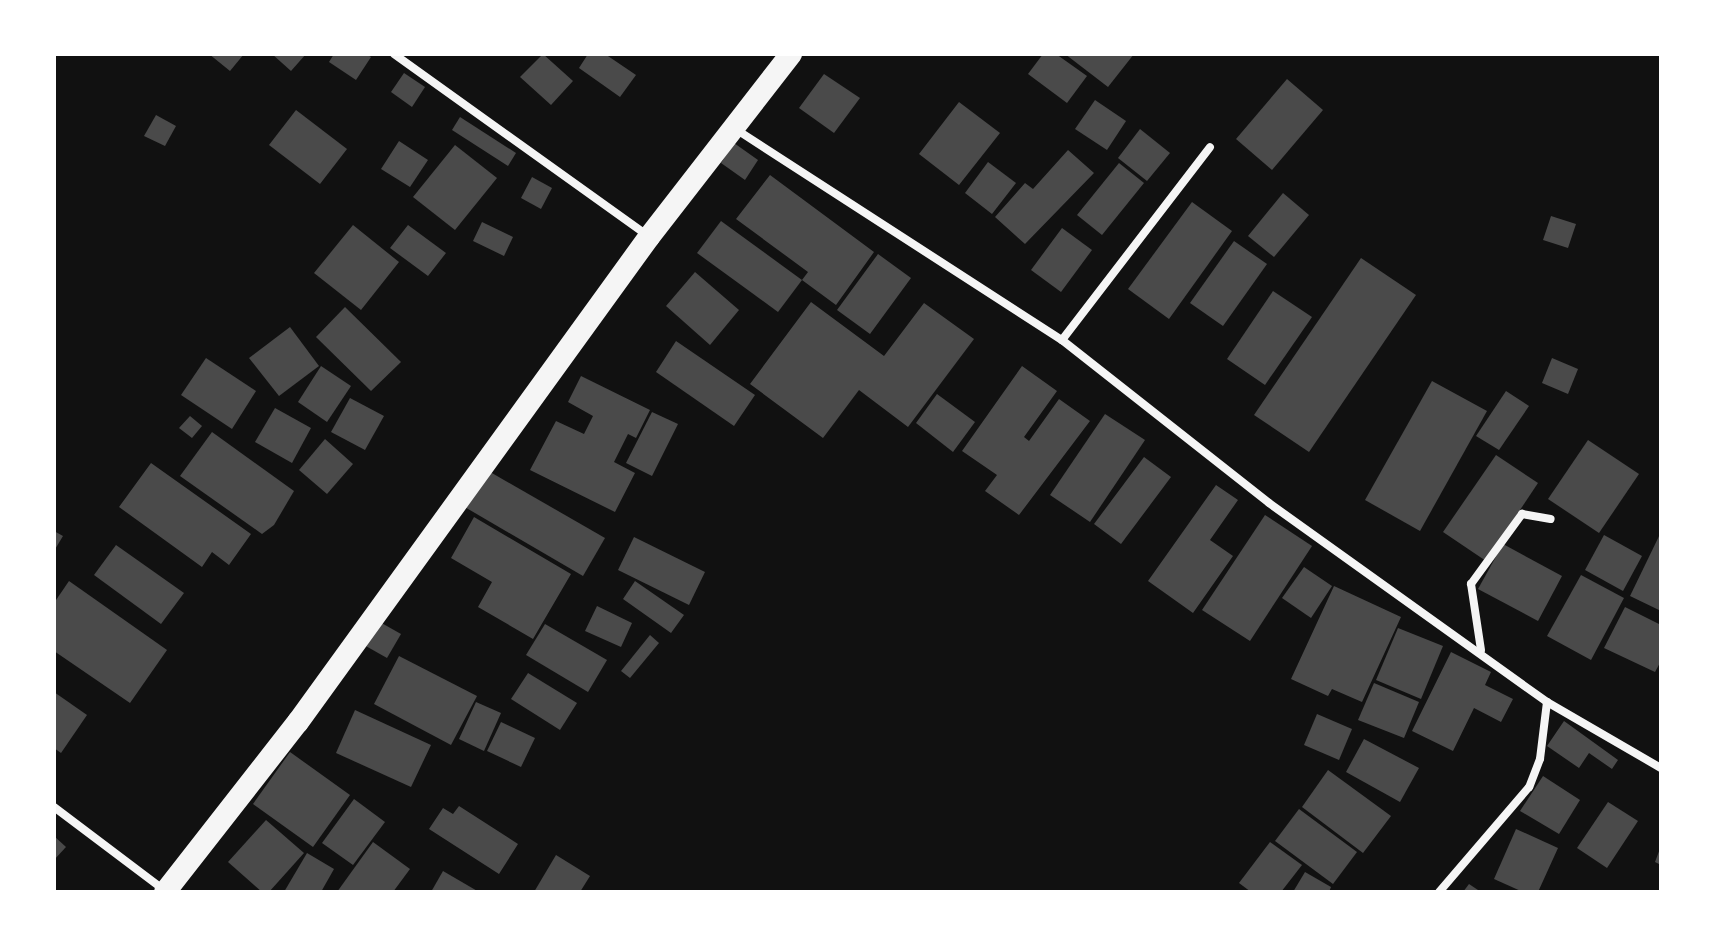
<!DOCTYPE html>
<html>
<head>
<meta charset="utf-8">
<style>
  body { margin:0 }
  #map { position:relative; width:1715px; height:946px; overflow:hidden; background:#111; font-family:"Zilla Slab",serif }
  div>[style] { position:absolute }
  .building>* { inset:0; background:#4a4a4a }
  .minor>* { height:8px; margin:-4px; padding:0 4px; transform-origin:4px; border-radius:4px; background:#f5f5f5 }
  .trunk>* { height:22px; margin:-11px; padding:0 11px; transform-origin:11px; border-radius:11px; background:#f5f5f5 }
  span { translate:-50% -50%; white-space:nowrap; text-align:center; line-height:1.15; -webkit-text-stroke:6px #fff; paint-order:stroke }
  .frame { position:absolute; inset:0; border:56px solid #fff; pointer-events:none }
</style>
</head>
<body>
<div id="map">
  <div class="building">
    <i style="clip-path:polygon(209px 54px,244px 54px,230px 71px)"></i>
    <i style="clip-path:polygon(272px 54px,306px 54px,291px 71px)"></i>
    <i style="clip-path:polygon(334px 54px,366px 54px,371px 57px,356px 80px,329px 62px)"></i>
    <i style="clip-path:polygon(543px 54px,573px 81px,551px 105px,520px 77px)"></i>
    <i style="clip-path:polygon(588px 54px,605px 54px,636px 75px,620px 97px,579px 68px)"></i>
    <i style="clip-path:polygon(1043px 54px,1056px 54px,1087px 76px,1067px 103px,1028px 74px)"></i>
    <i style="clip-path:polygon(1065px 54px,1134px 54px,1108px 87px)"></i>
    <i style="clip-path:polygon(404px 73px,425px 87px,412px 107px,391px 92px)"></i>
    <i style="clip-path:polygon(824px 74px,860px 98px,834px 133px,799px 108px)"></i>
    <i style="clip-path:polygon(1287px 79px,1323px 110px,1272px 170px,1236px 139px)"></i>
    <i style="clip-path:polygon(1095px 100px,1126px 121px,1107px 150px,1075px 129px)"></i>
    <i style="clip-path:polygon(959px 102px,1000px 133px,959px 185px,919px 154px)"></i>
    <i style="clip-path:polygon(296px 110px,347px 149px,320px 184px,269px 145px)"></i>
    <i style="clip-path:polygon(156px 115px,176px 126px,165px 146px,144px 136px)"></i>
    <i style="clip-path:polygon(460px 117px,516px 153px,508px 166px,452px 130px)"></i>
    <i style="clip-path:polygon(1140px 129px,1170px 153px,1147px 181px,1118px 158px)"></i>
    <i style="clip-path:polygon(399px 141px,428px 160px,410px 187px,381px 169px)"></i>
    <i style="clip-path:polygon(734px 143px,758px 160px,745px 180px,721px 163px)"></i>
    <i style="clip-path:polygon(455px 145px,497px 178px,455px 230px,413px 197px)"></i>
    <i style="clip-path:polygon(1068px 150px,1094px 173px,1025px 244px,995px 217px,1025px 183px,1033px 189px)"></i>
    <i style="clip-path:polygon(988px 162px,1016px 183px,992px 214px,965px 193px)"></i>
    <i style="clip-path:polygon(1119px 163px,1144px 183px,1102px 235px,1077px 215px)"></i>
    <i style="clip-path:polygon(770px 175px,874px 252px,836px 305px,802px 280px,808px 272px,736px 219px)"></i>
    <i style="clip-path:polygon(532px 177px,552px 188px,541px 209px,521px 198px)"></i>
    <i style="clip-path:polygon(1283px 193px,1309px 215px,1274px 257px,1248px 236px)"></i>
    <i style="clip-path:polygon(1192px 202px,1232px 231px,1169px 319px,1128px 289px)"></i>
    <i style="clip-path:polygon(1551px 216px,1576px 224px,1568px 248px,1543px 240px)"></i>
    <i style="clip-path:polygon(721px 221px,802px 280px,778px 312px,697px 253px)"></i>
    <i style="clip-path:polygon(482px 222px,513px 237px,504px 256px,473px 241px)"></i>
    <i style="clip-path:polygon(353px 225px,399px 262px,361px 310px,314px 273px)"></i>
    <i style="clip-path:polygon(408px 225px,446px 253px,428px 276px,390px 248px)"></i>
    <i style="clip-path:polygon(1062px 228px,1092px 250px,1061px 292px,1031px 270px)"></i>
    <i style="clip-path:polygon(1234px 241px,1267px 264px,1223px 326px,1190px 303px)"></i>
    <i style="clip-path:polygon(878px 254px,911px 278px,870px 334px,837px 310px)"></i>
    <i style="clip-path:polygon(1361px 258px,1416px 295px,1309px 452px,1254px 415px)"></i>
    <i style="clip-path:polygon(695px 272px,739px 310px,710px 345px,666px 306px)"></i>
    <i style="clip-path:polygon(1273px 291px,1312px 317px,1265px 385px,1227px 359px)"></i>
    <i style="clip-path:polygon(811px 302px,884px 356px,924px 303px,974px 339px,908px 427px,859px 390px,823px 438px,750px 384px)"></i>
    <i style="clip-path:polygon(345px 307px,401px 362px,371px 391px,316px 337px)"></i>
    <i style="clip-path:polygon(290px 327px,319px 366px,279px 396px,249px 358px)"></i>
    <i style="clip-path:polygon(676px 341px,755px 395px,734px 426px,656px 372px)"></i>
    <i style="clip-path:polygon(206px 358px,256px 391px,232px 429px,181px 395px)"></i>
    <i style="clip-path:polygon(1552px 358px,1578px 369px,1568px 394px,1542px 383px)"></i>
    <i style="clip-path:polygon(321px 366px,351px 386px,327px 422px,298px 402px)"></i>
    <i style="clip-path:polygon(1022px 366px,1057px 391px,1024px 437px,1029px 441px,1059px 399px,1090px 421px,1019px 515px,985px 491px,997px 475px,962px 451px)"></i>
    <i style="clip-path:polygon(581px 376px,650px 410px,636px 438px,628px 434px,614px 462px,635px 473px,615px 512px,530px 470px,556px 421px,584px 434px,593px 416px,568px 402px)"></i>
    <i style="clip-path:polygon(1432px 381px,1487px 411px,1420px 531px,1365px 500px)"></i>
    <i style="clip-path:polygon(1506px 391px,1529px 406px,1499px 450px,1476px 436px)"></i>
    <i style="clip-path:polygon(937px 394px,975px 422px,953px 452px,916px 423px)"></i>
    <i style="clip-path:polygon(350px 398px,384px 416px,365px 450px,331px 432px)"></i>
    <i style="clip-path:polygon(275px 408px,311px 428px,292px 463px,255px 442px)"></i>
    <i style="clip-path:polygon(652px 412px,678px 424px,652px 476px,626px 463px)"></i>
    <i style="clip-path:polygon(1105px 414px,1145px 440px,1090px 522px,1050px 495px)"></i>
    <i style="clip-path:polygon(190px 416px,202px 426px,192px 438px,179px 428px)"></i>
    <i style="clip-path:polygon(212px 432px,294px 491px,274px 525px,262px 534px,180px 476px)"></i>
    <i style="clip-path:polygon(325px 439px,353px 464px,327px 494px,299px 470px)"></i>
    <i style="clip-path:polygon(1588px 440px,1639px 474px,1599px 533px,1548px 499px)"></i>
    <i style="clip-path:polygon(1496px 455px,1538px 483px,1486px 561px,1443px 532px)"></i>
    <i style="clip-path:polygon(1144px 457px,1171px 477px,1121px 544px,1094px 524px)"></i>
    <i style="clip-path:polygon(151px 463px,251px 534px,229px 565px,212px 552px,202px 567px,119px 507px)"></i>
    <i style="clip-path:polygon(485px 469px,605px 538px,583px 576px,463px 506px)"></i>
    <i style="clip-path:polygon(1216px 485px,1238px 500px,1210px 540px,1233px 556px,1193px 613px,1148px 581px)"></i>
    <i style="clip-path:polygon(1265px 515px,1312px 546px,1250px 641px,1202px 610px)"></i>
    <i style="clip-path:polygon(474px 517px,571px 574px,533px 639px,478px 607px,492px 582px,451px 558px)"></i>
    <i style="clip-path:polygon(54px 531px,63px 536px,54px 551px)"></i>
    <i style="clip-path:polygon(1661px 532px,1661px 611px,1630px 596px)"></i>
    <i style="clip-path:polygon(1604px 535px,1642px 556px,1623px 591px,1585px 570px)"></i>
    <i style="clip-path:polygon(634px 537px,705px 572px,689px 605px,618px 570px)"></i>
    <i style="clip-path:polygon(1503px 544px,1562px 576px,1538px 621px,1478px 589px)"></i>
    <i style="clip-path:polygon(116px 545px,184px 593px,161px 624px,94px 575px)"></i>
    <i style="clip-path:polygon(1304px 567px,1332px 586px,1311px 618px,1282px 598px)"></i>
    <i style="clip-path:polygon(1581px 575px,1624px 598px,1591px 660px,1547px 636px)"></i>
    <i style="clip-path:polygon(69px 581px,167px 650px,130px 703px,54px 651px,54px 603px)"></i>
    <i style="clip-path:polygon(635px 581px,684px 615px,671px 633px,623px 599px)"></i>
    <i style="clip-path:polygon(1334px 586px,1401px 617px,1362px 702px,1332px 689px,1328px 696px,1291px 679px)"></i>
    <i style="clip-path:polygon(597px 606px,632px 623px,621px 647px,585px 631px)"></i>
    <i style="clip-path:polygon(1625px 607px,1661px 625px,1661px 661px,1655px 672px,1604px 648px)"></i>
    <i style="clip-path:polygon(378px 621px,401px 634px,387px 658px,364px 645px)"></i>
    <i style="clip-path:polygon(545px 624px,607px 660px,588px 692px,526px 655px)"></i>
    <i style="clip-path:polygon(1398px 628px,1443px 646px,1421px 699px,1376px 680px)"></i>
    <i style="clip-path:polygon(650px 635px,659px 643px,630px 678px,621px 671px)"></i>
    <i style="clip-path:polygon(1451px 652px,1491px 672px,1485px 685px,1513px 699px,1501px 722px,1474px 708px,1453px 751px,1412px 731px)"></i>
    <i style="clip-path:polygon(399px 656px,477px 696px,451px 745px,374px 704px)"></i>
    <i style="clip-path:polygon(528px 673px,577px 703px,560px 730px,511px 699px)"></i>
    <i style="clip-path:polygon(1374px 683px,1419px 702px,1404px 738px,1358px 720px)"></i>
    <i style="clip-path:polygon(54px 692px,87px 715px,61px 753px,54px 748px)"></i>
    <i style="clip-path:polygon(476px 702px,501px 713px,484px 751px,459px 739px)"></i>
    <i style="clip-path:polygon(355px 710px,431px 745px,411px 787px,336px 753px)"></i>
    <i style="clip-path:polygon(1317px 714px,1352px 729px,1339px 760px,1304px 745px)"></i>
    <i style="clip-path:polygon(1564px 721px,1618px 760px,1612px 769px,1589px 753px,1579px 768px,1547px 746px)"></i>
    <i style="clip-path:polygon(501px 722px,535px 738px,521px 767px,487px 751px)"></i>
    <i style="clip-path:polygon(1364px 739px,1419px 768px,1400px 802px,1346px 772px)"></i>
    <i style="clip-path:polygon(290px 752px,350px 795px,313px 847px,253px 804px)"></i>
    <i style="clip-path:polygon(1328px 770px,1391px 816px,1363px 853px,1302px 807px)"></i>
    <i style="clip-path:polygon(1543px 776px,1580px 800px,1559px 834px,1520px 811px)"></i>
    <i style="clip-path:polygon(354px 799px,385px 822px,353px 865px,322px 843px)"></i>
    <i style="clip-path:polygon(1608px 802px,1638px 821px,1607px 868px,1577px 848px)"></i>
    <i style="clip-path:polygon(459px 806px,518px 844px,499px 874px,429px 829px,443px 808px,453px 814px)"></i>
    <i style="clip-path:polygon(1299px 809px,1357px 852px,1333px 884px,1275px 841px)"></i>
    <i style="clip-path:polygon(266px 820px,304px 853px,269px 892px,262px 892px,228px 862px)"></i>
    <i style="clip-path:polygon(1516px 829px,1558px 848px,1538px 892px,1523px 892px,1494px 879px)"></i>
    <i style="clip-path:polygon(54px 836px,66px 847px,54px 860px)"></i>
    <i style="clip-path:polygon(373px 842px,410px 869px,393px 892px,337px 892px)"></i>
    <i style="clip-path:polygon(1270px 842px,1302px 865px,1281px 892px,1251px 892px,1239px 883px)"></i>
    <i style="clip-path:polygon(1661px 846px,1661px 865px,1655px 862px)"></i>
    <i style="clip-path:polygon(307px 853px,334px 869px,321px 892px,284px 892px)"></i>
    <i style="clip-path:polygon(556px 855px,590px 876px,580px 892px,534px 892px)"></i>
    <i style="clip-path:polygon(443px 871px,479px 892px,431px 892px)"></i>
    <i style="clip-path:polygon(1305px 872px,1331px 887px,1329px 892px,1293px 892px)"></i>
    <i style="clip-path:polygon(1469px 884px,1481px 892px,1463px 892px)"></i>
  </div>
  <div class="minor">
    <i style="left:394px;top:54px;width:311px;rotate:35.6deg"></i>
    <i style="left:737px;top:130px;width:387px;rotate:32.9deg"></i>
    <i style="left:1062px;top:340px;width:263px;rotate:38.2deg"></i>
    <i style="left:1269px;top:503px;width:342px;rotate:35.6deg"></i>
    <i style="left:1547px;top:702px;width:57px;rotate:97deg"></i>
    <i style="left:1540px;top:759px;width:30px;rotate:111deg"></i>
    <i style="left:1529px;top:787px;width:138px;rotate:130.6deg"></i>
    <i style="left:1062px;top:340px;width:243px;rotate:-52.5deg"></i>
    <i style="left:1481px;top:650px;width:67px;rotate:-98.6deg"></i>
    <i style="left:1471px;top:584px;width:87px;rotate:-53.9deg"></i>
    <i style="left:1522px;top:514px;width:29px;rotate:10deg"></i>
    <i style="left:1547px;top:702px;width:132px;rotate:30.1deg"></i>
    <i style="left:54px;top:807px;width:136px;rotate:37deg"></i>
  </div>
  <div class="trunk">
    <i style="left:165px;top:892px;width:216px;rotate:-52deg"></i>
    <i style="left:298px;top:722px;width:599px;rotate:-54.11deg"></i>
    <i style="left:649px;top:237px;width:232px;rotate:-52.2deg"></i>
  </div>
  <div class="frame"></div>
</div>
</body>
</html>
